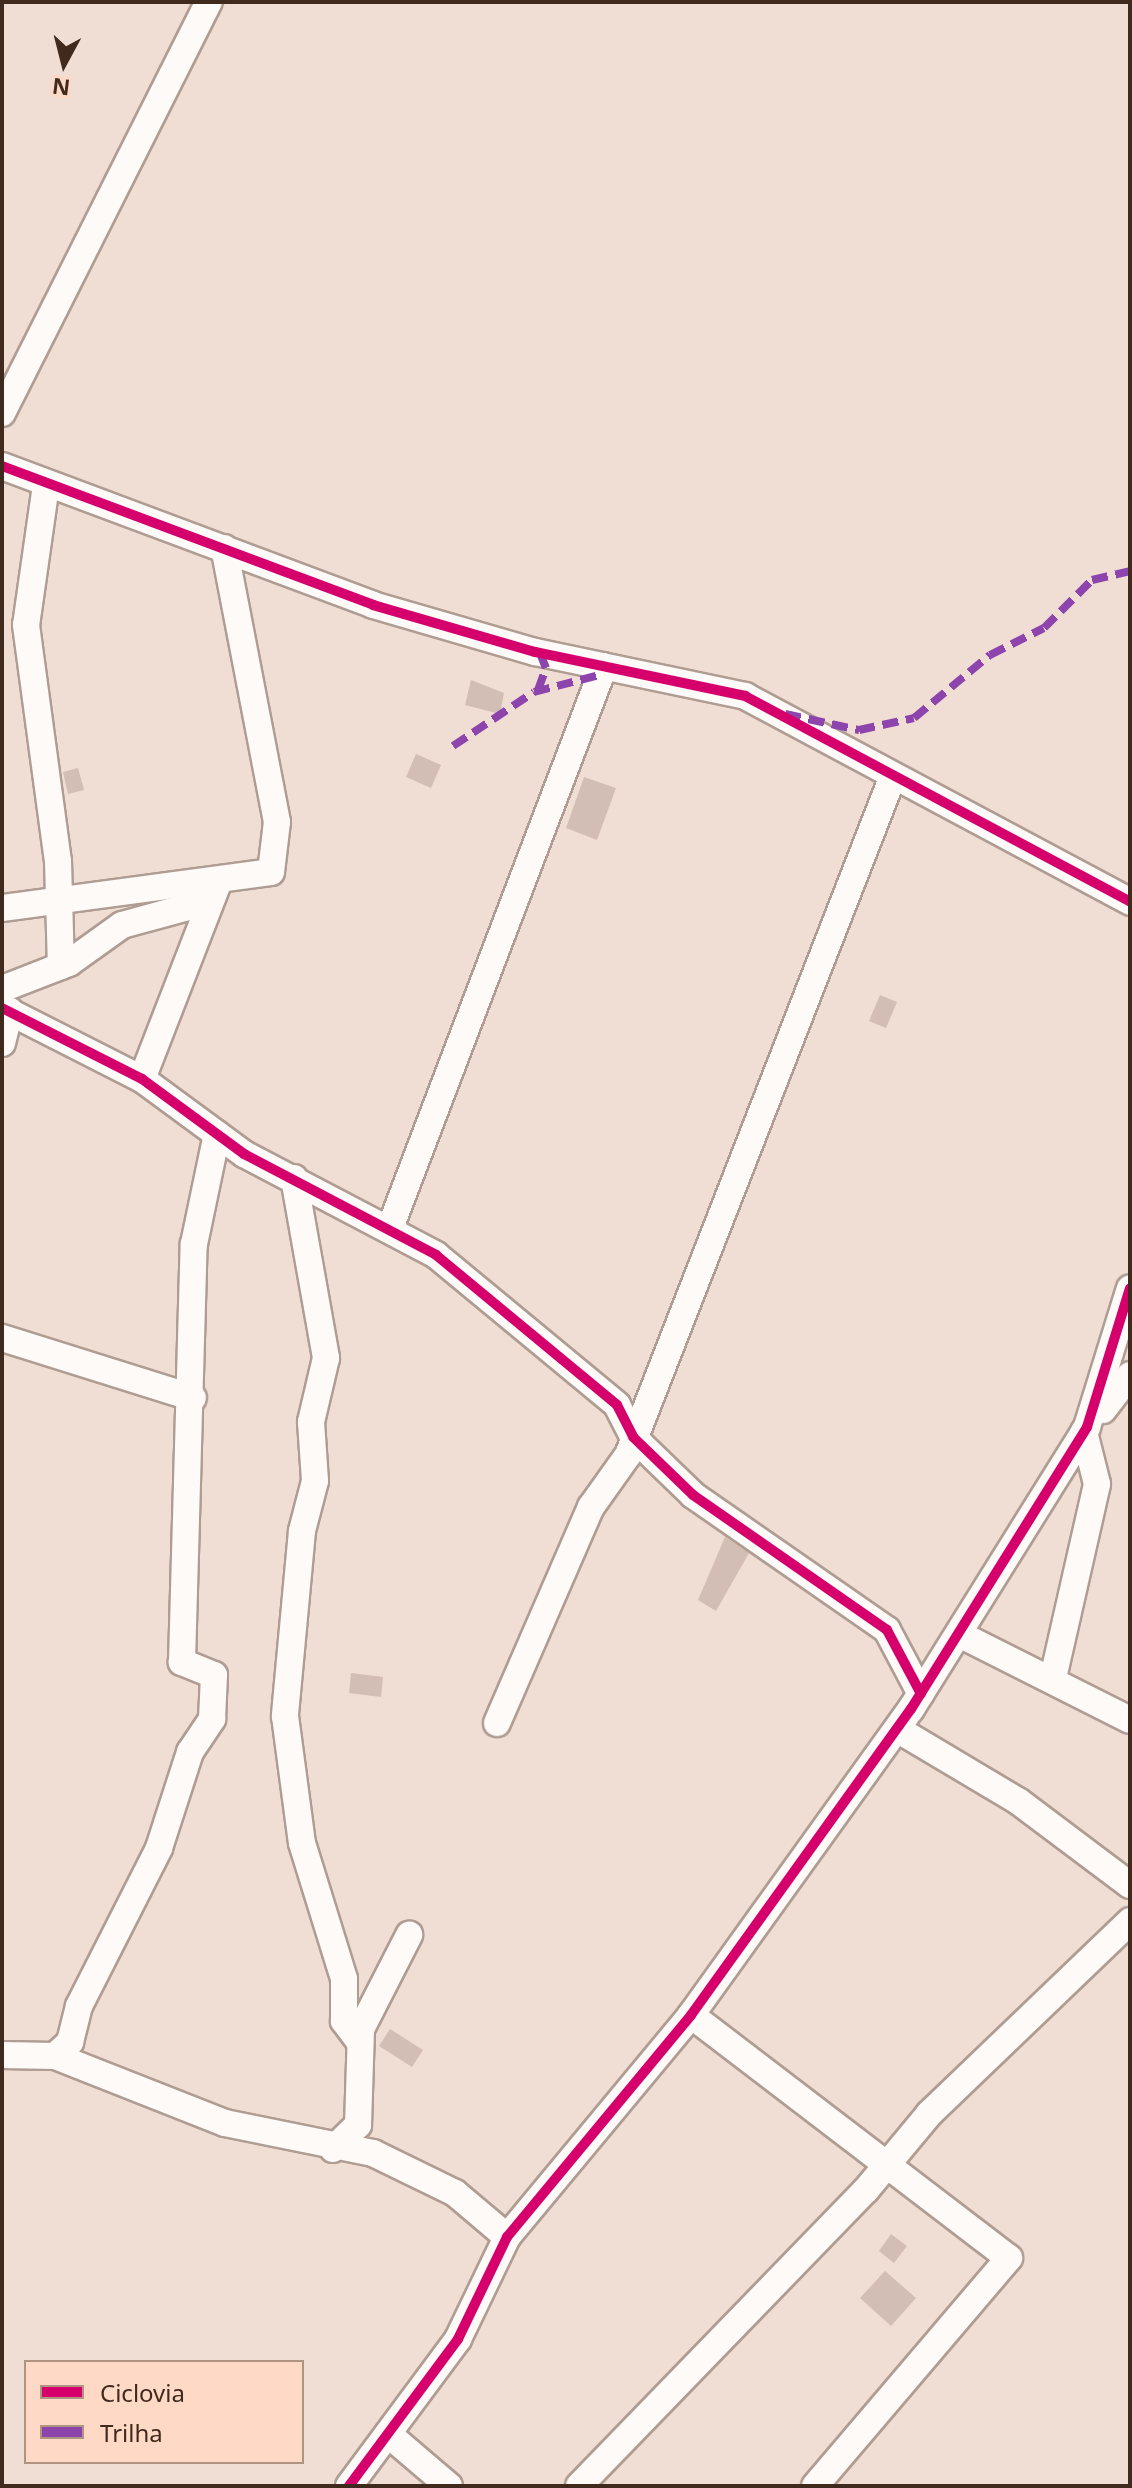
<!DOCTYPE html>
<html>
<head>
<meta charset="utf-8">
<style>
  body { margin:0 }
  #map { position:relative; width:1132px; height:2488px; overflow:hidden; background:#f0ddd3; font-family:"Noto Sans",sans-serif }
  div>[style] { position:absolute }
  .building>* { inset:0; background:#d2beb4 }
  .roads { filter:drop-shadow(2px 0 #af9c92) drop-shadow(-2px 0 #af9c92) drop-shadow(0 2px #af9c92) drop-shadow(0 -2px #af9c92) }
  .minor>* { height:26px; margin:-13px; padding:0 13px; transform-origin:13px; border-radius:13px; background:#fdfaf8 }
  .quiet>* { height:8px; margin-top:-4px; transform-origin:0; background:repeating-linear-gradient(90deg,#8e44ad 0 16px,transparent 0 24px) }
  .cycleway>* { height:10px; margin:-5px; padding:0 5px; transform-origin:5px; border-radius:5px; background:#d6006c }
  span { translate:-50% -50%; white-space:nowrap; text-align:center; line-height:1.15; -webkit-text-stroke:8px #fdd9c6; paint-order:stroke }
  .frame { position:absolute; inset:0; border:4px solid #402a1d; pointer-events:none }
  .legend { position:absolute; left:24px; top:2360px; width:280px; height:104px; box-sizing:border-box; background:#fdd9c6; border:2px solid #b19382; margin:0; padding:10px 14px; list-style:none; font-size:24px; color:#402a1d }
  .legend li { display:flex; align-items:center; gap:16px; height:40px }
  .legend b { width:40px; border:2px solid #b19382 }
  .north { position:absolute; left:24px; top:24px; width:80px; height:80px; -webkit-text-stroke:6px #fdd9c6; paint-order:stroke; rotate:187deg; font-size:22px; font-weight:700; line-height:32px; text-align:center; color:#402a1d }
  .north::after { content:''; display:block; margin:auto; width:28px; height:36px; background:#402a1d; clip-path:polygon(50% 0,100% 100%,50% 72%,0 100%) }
</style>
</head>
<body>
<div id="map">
  <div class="building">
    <i style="clip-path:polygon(471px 680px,504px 693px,500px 714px,465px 705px)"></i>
    <i style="clip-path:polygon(416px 754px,441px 765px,431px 788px,406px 777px)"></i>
    <i style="clip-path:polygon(78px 768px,84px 790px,68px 794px,63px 772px)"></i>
    <i style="clip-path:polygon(584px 777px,616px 788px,597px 840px,566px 828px)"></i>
    <i style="clip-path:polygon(880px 995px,897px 1002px,886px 1028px,869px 1021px)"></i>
    <i style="clip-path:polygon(725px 1537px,749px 1553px,716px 1611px,698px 1600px)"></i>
    <i style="clip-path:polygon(351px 1673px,383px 1677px,381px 1697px,349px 1693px)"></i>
    <i style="clip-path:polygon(390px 2029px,423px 2050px,412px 2067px,379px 2046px)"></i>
    <i style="clip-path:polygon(891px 2234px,907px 2246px,894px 2263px,879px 2251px)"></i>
    <i style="clip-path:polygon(885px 2271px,916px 2298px,891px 2326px,860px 2298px)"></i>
  </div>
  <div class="roads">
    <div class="minor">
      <i style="left:2px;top:413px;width:460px;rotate:-63.3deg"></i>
      <i style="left:2px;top:466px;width:396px;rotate:20.5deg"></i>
      <i style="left:373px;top:605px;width:169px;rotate:16.2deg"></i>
      <i style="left:535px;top:652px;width:215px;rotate:11.8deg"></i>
      <i style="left:745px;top:696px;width:437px;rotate:28.1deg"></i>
      <i style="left:46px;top:485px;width:141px;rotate:98.1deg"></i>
      <i style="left:26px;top:625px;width:238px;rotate:82.3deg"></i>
      <i style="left:58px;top:861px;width:105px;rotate:88.4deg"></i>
      <i style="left:2px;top:908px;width:271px;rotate:-7.6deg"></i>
      <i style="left:271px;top:872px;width:50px;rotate:-83.2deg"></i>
      <i style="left:277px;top:822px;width:279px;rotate:-100.9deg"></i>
      <i style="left:2px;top:989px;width:72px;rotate:-21.2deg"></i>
      <i style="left:69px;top:963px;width:65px;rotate:-35.6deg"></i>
      <i style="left:122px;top:925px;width:64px;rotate:-15.3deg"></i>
      <i style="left:184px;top:908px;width:25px;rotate:-61deg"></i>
      <i style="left:2px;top:1008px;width:157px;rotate:26.9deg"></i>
      <i style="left:142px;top:1079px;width:127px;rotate:36.3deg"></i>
      <i style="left:244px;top:1154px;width:217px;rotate:27.7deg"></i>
      <i style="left:436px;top:1255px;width:235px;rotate:39.6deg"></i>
      <i style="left:617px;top:1405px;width:36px;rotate:63deg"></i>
      <i style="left:633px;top:1437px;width:83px;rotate:44deg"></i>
      <i style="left:693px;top:1495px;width:236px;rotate:34.8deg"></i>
      <i style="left:887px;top:1630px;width:72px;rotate:62deg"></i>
      <i style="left:2px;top:1043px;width:33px;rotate:-76deg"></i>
      <i style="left:142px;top:1079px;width:210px;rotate:-68.8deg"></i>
      <i style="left:294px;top:1178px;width:183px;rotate:79.9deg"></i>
      <i style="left:326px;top:1358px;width:66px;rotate:103.2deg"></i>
      <i style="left:311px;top:1422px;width:59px;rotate:86.1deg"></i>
      <i style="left:315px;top:1481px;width:52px;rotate:104.6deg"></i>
      <i style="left:302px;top:1531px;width:186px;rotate:95.3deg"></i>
      <i style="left:285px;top:1716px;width:128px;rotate:82.4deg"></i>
      <i style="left:302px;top:1843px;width:142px;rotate:72.8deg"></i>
      <i style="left:344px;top:1979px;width:42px;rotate:90deg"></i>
      <i style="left:344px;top:2021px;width:26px;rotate:53deg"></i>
      <i style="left:390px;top:1228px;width:601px;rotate:-69.15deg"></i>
      <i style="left:2px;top:1338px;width:200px;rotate:17.4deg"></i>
      <i style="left:1103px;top:1410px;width:44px;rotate:-52.4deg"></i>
      <i style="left:959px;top:1634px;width:191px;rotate:26.7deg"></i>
      <i style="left:1053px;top:1678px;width:199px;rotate:-77.2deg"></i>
      <i style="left:1097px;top:1484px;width:54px;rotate:-104deg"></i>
      <i style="left:497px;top:1723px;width:236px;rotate:-66.5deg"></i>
      <i style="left:591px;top:1507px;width:64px;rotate:-54.6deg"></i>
      <i style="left:628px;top:1455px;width:729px;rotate:-68.68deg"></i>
      <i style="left:897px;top:1729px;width:141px;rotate:30.8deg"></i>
      <i style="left:1018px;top:1801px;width:140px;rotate:36.9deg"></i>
      <i style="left:691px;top:2015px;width:400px;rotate:37.4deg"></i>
      <i style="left:1009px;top:2258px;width:299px;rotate:130.4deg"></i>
      <i style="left:2px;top:2055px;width:53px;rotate:1.1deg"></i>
      <i style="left:55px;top:2056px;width:183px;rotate:21.5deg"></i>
      <i style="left:225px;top:2123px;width:151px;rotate:11.5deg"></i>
      <i style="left:373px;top:2153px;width:91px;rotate:26deg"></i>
      <i style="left:455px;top:2193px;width:68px;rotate:40.2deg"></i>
      <i style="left:55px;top:2056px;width:21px;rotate:-43deg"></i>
      <i style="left:70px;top:2042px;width:37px;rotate:-76deg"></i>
      <i style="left:79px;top:2006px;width:177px;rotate:-63.1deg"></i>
      <i style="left:159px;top:1848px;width:101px;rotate:-72.1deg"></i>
      <i style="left:190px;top:1752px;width:40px;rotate:-56deg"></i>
      <i style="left:212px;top:1719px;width:44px;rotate:-87.4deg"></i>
      <i style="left:214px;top:1675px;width:35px;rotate:-158deg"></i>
      <i style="left:182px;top:1662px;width:418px;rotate:-88.4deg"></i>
      <i style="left:194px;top:1244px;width:112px;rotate:-78.2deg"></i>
      <i style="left:333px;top:2149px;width:35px;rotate:-44deg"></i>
      <i style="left:358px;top:2125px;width:96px;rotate:-88.2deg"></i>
      <i style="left:361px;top:2029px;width:106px;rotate:-62.9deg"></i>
      <i style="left:388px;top:2434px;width:80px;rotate:40.4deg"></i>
      <i style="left:349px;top:2486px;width:183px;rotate:-53.4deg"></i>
      <i style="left:458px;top:2339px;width:113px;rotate:-64.3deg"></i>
      <i style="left:507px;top:2237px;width:288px;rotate:-50.3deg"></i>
      <i style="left:691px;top:2015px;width:377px;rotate:-54.3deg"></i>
      <i style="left:911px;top:1709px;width:332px;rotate:-58deg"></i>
      <i style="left:1087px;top:1427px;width:145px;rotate:-72.8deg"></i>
      <i style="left:579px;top:2486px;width:412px;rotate:-45.9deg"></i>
      <i style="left:866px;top:2190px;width:99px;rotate:-50.3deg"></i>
      <i style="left:929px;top:2114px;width:279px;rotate:-43.8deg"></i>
    </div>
  </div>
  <div class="quiet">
    <i style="left:538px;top:690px;width:23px;rotate:-70deg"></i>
    <i style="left:546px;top:668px;width:16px;rotate:-112deg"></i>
    <i style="left:785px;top:714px;width:76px;rotate:12.2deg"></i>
    <i style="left:859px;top:730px;width:56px;rotate:-12.3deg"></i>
    <i style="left:914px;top:718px;width:99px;rotate:-39.7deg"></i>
    <i style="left:990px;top:655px;width:60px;rotate:-26.6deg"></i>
    <i style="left:1044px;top:628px;width:68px;rotate:-45deg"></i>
    <i style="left:1092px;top:580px;width:39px;rotate:-13deg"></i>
    <i style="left:453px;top:746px;width:97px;rotate:-33.7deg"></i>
    <i style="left:534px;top:692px;width:71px;rotate:-14.6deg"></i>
  </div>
  <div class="cycleway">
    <i style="left:2px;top:466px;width:396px;rotate:20.5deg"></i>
    <i style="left:373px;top:605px;width:169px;rotate:16.2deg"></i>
    <i style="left:535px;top:652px;width:215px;rotate:11.8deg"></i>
    <i style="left:745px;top:696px;width:437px;rotate:28.1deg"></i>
    <i style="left:2px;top:1008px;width:157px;rotate:26.9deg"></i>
    <i style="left:142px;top:1079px;width:127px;rotate:36.3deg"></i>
    <i style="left:244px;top:1154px;width:217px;rotate:27.7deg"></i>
    <i style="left:436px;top:1255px;width:235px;rotate:39.6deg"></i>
    <i style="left:617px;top:1405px;width:36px;rotate:63deg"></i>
    <i style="left:633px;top:1437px;width:83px;rotate:44deg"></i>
    <i style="left:693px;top:1495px;width:236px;rotate:34.8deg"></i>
    <i style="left:887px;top:1630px;width:72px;rotate:62deg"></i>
    <i style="left:349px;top:2486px;width:183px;rotate:-53.4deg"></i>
    <i style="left:458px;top:2339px;width:113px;rotate:-64.3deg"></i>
    <i style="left:507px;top:2237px;width:288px;rotate:-50.3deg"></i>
    <i style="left:691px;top:2015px;width:377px;rotate:-54.3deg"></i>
    <i style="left:911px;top:1709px;width:332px;rotate:-58deg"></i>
    <i style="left:1087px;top:1427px;width:145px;rotate:-72.8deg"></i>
  </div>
  <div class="frame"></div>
  <ul class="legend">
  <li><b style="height:10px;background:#d6006c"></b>Ciclovia</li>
  <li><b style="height:10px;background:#8e44ad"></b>Trilha</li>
  </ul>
  <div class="north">N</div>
</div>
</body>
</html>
